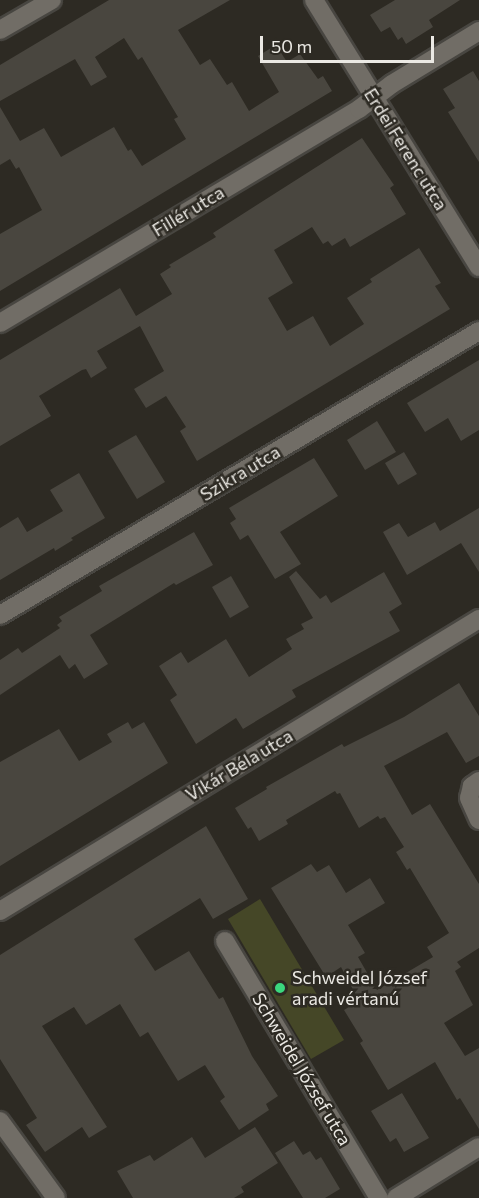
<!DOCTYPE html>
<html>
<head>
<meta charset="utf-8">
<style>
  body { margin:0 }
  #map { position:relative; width:479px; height:1198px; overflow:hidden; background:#2d2a23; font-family:Commissioner,sans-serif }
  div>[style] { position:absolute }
  .green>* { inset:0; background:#454727 }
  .building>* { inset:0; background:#49463f }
  .roads { filter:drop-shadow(2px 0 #484641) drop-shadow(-2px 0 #484641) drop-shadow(0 2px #484641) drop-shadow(0 -2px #484641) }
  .street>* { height:18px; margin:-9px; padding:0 9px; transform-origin:9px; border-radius:9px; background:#716d66 }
  .dots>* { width:16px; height:16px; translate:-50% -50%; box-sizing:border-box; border:3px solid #2d2a23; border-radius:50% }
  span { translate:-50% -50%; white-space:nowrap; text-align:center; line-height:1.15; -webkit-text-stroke:5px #2d2a23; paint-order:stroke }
  .street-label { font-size:18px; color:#ebe9e4 }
  .poi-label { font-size:18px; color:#ebe9e4 }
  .left { translate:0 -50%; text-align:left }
  .scale { position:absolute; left:260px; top:36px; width:174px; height:27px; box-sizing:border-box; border:3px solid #ebe9e4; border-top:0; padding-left:8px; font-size:18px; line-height:21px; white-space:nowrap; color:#ebe9e4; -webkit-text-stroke:4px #2d2a23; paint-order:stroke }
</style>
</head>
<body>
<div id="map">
  <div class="green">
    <i style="clip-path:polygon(260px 899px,344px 1040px,311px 1059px,228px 919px)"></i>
  </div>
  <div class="building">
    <i style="clip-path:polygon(109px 0,230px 0,178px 30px,200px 65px,210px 59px,227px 85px,232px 82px,249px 111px,279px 92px,258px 56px,276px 45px,287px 62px,300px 54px,318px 79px,323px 76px,332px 91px,0 291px,0 234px,42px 210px,19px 167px,16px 169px,10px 159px,0 165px,0 107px,20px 141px,44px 128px,61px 157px,114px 127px,128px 151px,131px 149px,142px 166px,186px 139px,174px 119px,178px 117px,142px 57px,138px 60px,124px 38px,95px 57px,107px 77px,91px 86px,75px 59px,0 101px,0 65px)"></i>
    <i style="clip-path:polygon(395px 0,460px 0,429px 20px,433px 27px,406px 44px,402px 37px,398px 40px,390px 27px,381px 32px,370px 15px)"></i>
    <i style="clip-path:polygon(473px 71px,479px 81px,479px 162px,448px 112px,455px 108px,443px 89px)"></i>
    <i style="clip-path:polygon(362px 138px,394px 185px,390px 188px,406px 214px,350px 247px,345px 238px,332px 246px,328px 241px,323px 244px,312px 227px,274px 250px,293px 283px,268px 298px,287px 331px,313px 316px,330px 346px,364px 324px,347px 298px,372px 282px,370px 279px,419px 248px,441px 283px,435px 286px,450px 309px,197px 461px,180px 431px,186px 427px,166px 396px,146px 408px,134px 389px,164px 371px,140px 326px,97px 351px,107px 368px,91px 378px,86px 369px,82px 370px,39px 396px,51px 416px,0 446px,0 360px,120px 288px,136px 316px,172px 294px,160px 274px,171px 267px,169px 265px,216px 237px,213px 233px)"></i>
    <i style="clip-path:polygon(479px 360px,479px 430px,461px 441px,448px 418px,425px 432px,407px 403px)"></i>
    <i style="clip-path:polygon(377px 421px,396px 452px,365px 470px,347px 440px)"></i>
    <i style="clip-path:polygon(136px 435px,165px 482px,137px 499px,108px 451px)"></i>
    <i style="clip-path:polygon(404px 452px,417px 474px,398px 485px,385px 463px)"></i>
    <i style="clip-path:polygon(314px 458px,338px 496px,280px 532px,301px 564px,275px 579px,248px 535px,240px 540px,230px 523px,236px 519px,229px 508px)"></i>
    <i style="clip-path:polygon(79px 473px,105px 518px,71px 538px,73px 540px,55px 551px,54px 548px,0 580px,0 528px,18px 517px,27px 532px,63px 511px,50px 490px)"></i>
    <i style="clip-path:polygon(479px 508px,479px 572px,461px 543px,407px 575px,383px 532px,399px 523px,408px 537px,435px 522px,440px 531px)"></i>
    <i style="clip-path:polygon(194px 532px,213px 565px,176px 585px,174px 583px,90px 635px,108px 664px,84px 679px,75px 664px,69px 669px,60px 655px,0 695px,0 660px,18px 648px,22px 653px,60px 628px,57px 625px,62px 621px,59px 617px,102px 591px,99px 586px)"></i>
    <i style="clip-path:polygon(296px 571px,320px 599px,326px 595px,331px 603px,384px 572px,402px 604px,389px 612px,400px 631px,292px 690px,296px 697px,243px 729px,236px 718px,196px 744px,170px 700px,177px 695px,159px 666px,181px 652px,188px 663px,226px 639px,249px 677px,283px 655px,292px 649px,286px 639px,304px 629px,301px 624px,313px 618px,289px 577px)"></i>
    <i style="clip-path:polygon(231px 576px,249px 607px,230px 618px,212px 587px)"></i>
    <i style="clip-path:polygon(459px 683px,479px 716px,479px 756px,466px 763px,447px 732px,384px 766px,412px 815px,430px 804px,479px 884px,479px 948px,457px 962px,461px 967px,455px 971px,473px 1005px,444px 1023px,465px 1056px,479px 1048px,479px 1129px,460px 1098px,457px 1100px,435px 1062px,388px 1090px,360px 1043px,363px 1041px,344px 1010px,359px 1001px,341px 967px,326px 977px,271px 888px,311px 864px,317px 872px,329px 865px,346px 893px,370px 878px,385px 903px,348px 925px,365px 953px,358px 957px,377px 990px,433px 957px,427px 947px,449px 933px,410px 868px,407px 870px,396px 852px,404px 847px,385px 817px,380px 819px,378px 816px,359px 828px,340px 793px,337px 794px,335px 791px,286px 820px,288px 824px,259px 841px,251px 827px,248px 829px,235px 808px,267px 789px,266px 787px,342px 744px,344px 747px,404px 717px)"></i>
    <i style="clip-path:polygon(128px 722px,132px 729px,144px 722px,168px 763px,0 866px,0 762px,59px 729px,79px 761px,112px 742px,107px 734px)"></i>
    <i style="clip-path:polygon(206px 826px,248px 899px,213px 919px,200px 898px,134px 939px,155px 971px,189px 951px,219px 999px,223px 997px,252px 1056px,278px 1096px,266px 1104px,269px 1110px,239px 1130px,220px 1101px,225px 1097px,205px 1065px,178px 1081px,148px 1032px,140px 1037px,120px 1004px,86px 1025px,74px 1007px,42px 1026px,107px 1127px,89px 1138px,82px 1127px,45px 1152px,26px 1125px,37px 1118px,0 1059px,0 955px)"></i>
    <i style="clip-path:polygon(402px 1093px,429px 1138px,404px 1152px,396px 1138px,390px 1142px,371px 1111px)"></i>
    <i style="clip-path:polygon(255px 1127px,278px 1163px,241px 1187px,244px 1192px,234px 1198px,133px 1198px,117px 1171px,150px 1155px,154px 1161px,192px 1137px,205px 1158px)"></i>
    <i style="clip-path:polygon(294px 1141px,303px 1155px,310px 1151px,316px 1160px,321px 1157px,340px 1189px,325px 1198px,303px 1198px,275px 1153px)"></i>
  </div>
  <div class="roads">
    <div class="street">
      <i style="left:314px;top:0;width:314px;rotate:58.3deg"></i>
      <i style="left:0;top:30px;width:60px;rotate:-30deg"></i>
      <i style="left:0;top:323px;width:418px;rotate:-30.8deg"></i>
      <i style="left:359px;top:109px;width:41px;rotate:-37.1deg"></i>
      <i style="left:392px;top:84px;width:102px;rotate:-31.3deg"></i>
      <i style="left:0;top:615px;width:557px;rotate:-30.66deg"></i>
      <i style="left:479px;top:781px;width:9px;rotate:144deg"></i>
      <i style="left:472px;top:786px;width:12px;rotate:104deg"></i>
      <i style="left:469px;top:798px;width:24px;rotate:66deg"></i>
      <i style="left:0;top:911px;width:561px;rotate:-31.37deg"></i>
      <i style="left:225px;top:941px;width:300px;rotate:59.1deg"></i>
      <i style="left:0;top:1121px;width:95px;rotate:54deg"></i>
      <i style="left:396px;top:1198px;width:97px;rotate:-31.6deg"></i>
    </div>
  </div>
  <div class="dots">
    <i style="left:280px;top:988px;background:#3bd77e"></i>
  </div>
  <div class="street-label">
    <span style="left:406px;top:149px;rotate:58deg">Erdei Ferenc utca</span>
    <span style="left:188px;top:211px;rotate:-31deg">Fillér utca</span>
    <span style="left:240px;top:473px;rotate:-31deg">Szikra utca</span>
    <span style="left:239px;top:765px;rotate:-31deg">Vikár Béla utca</span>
    <span style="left:302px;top:1069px;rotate:59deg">Schweidel József utca</span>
  </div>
  <div class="poi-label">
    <span class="left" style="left:292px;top:988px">Schweidel József<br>aradi vértanú</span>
  </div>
  <div class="scale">50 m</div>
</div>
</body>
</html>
